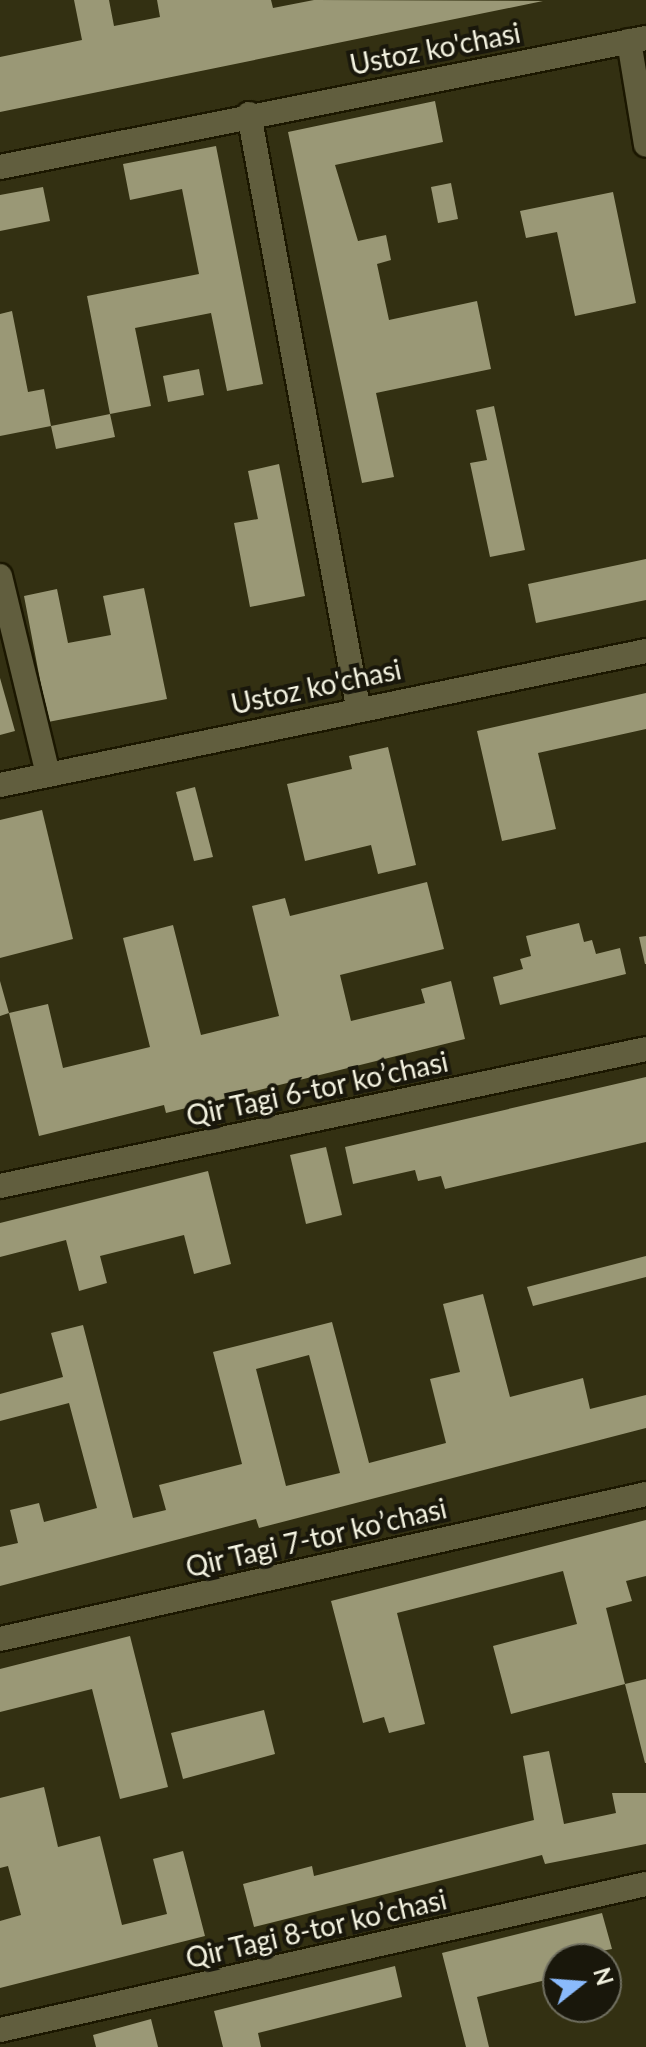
<!DOCTYPE html>
<html>
<head>
<meta charset="utf-8">
<style>
  body { margin:0 }
  #map { position:relative; width:646px; height:2047px; overflow:hidden; background:#333012; font-family:Lato,sans-serif }
  div>[style] { position:absolute }
  .building>* { inset:0; background:#9a9876 }
  .roads { filter:drop-shadow(2px 0 #1b1700) drop-shadow(-2px 0 #1b1700) drop-shadow(0 2px #1b1700) drop-shadow(0 -2px #1b1700) }
  .street>* { height:24px; margin:-12px; padding:0 12px; transform-origin:12px; border-radius:12px; background:#615e3e }
  span { translate:-50% -50%; white-space:nowrap; text-align:center; line-height:1.15; -webkit-text-stroke:8px #19170b; paint-order:stroke }
  .street-label { font-size:28px; color:#f3f2e0 }
  .north { position:absolute; left:542px; top:1943px; width:80px; height:80px; box-sizing:border-box; background:#19170b; border:2px solid #706f60; border-radius:50%; rotate:73deg; font-size:22px; font-weight:700; line-height:32px; text-align:center; color:#f3f2e0 }
  .north::after { content:''; display:block; margin:auto; width:28px; height:36px; background:#8abafc; clip-path:polygon(50% 0,100% 100%,50% 72%,0 100%) }
</style>
</head>
<body>
<div id="map">
  <div class="building">
    <i style="clip-path:polygon(74px 0,109px 0,114px 26px,160px 17px,157px 0,271px 0,273px 8px,314px 0,543px 1px,0 112px,0 57px,82px 40px)"></i>
    <i style="clip-path:polygon(435px 101px,443px 142px,335px 165px,358px 241px,386px 235px,391px 260px,377px 264px,389px 320px,477px 301px,491px 369px,376px 393px,394px 477px,362px 483px,288px 132px)"></i>
    <i style="clip-path:polygon(216px 146px,263px 384px,227px 391px,211px 313px,135px 328px,151px 406px,110px 414px,87px 296px,199px 274px,182px 189px,130px 200px,123px 164px)"></i>
    <i style="clip-path:polygon(451px 183px,458px 219px,438px 223px,431px 187px)"></i>
    <i style="clip-path:polygon(43px 187px,50px 221px,0 231px,0 195px)"></i>
    <i style="clip-path:polygon(613px 192px,636px 303px,575px 316px,557px 232px,526px 238px,520px 211px)"></i>
    <i style="clip-path:polygon(12px 311px,28px 392px,44px 389px,51px 426px,110px 414px,115px 437px,56px 449px,51px 426px,0 436px,0 314px)"></i>
    <i style="clip-path:polygon(199px 369px,204px 395px,168px 402px,163px 376px)"></i>
    <i style="clip-path:polygon(494px 406px,525px 550px,490px 557px,470px 463px,487px 460px,476px 410px)"></i>
    <i style="clip-path:polygon(279px 464px,305px 596px,250px 607px,234px 523px,258px 519px,248px 471px)"></i>
    <i style="clip-path:polygon(646px 559px,646px 600px,536px 623px,528px 584px)"></i>
    <i style="clip-path:polygon(144px 588px,167px 699px,48px 722px,24px 596px,57px 589px,68px 643px,111px 635px,103px 596px)"></i>
    <i style="clip-path:polygon(0 678px,15px 731px,0 735px)"></i>
    <i style="clip-path:polygon(646px 693px,646px 729px,538px 753px,556px 829px,502px 841px,477px 731px)"></i>
    <i style="clip-path:polygon(388px 747px,416px 865px,378px 874px,371px 845px,305px 861px,287px 784px,352px 769px,349px 756px)"></i>
    <i style="clip-path:polygon(195px 787px,213px 857px,194px 861px,176px 792px)"></i>
    <i style="clip-path:polygon(42px 810px,73px 939px,0 958px,0 820px)"></i>
    <i style="clip-path:polygon(427px 882px,444px 949px,340px 975px,351px 1021px,425px 1003px,421px 989px,451px 981px,465px 1039px,166px 1113px,164px 1105px,39px 1136px,9px 1013px,0 1016px,0 981px,9px 1013px,48px 1004px,63px 1068px,150px 1047px,123px 938px,173px 925px,201px 1035px,279px 1016px,252px 906px,285px 898px,290px 916px)"></i>
    <i style="clip-path:polygon(579px 923px,584px 942px,592px 940px,596px 954px,620px 948px,626px 974px,500px 1005px,493px 977px,523px 969px,520px 959px,531px 956px,526px 936px)"></i>
    <i style="clip-path:polygon(646px 936px,646px 964px,645px 964px,639px 937px)"></i>
    <i style="clip-path:polygon(646px 1077px,646px 1142px,445px 1189px,441px 1176px,418px 1181px,415px 1170px,353px 1184px,345px 1147px)"></i>
    <i style="clip-path:polygon(326px 1147px,342px 1215px,306px 1224px,290px 1155px)"></i>
    <i style="clip-path:polygon(208px 1171px,231px 1264px,194px 1274px,184px 1235px,100px 1256px,107px 1283px,79px 1291px,66px 1240px,0 1257px,0 1223px)"></i>
    <i style="clip-path:polygon(646px 1256px,646px 1277px,533px 1306px,527px 1287px)"></i>
    <i style="clip-path:polygon(evenodd,483px 1294px,510px 1397px,583px 1378px,590px 1409px,646px 1395px,646px 1428px,259px 1528px,256px 1519px,0 1586px,0 1547px,18px 1543px,10px 1510px,39px 1503px,44px 1522px,97px 1508px,69px 1403px,0 1421px,0 1394px,63px 1377px,51px 1333px,83px 1325px,133px 1518px,166px 1510px,159px 1485px,242px 1464px,213px 1352px,332px 1322px,369px 1463px,446px 1443px,430px 1379px,460px 1372px,443px 1304px,483px 1294px,309px 1355px,340px 1473px,286px 1486px,256px 1369px,309px 1355px)"></i>
    <i style="clip-path:polygon(646px 1520px,646px 1576px,626px 1581px,632px 1601px,606px 1608px,625px 1684px,511px 1714px,493px 1646px,577px 1624px,563px 1571px,397px 1613px,425px 1724px,389px 1733px,384px 1717px,363px 1723px,331px 1601px)"></i>
    <i style="clip-path:polygon(130px 1636px,168px 1787px,120px 1799px,92px 1689px,0 1712px,0 1669px)"></i>
    <i style="clip-path:polygon(646px 1679px,646px 1763px,645px 1763px,625px 1684px)"></i>
    <i style="clip-path:polygon(264px 1710px,275px 1754px,183px 1779px,171px 1733px)"></i>
    <i style="clip-path:polygon(549px 1751px,564px 1824px,616px 1813px,612px 1793px,646px 1793px,646px 1844px,545px 1864px,542px 1855px,254px 1927px,243px 1884px,312px 1866px,314px 1876px,534px 1820px,523px 1756px)"></i>
    <i style="clip-path:polygon(44px 1787px,58px 1847px,100px 1836px,122px 1925px,167px 1914px,153px 1859px,183px 1851px,205px 1936px,0 1988px,0 1921px,21px 1915px,8px 1866px,0 1868px,0 1798px)"></i>
    <i style="clip-path:polygon(602px 1913px,612px 1949px,558px 1959px,558px 1977px,477px 1997px,489px 2047px,466px 2047px,442px 1953px)"></i>
    <i style="clip-path:polygon(395px 1966px,402px 1997px,258px 2033px,261px 2047px,223px 2047px,214px 2011px)"></i>
    <i style="clip-path:polygon(151px 2019px,158px 2047px,96px 2047px,93px 2035px)"></i>
  </div>
  <div class="roads">
    <div class="street">
      <i style="left:629px;top:41px;width:105px;rotate:80.7deg"></i>
      <i style="left:249px;top:114px;width:603px;rotate:79.58deg"></i>
      <i style="left:0;top:167px;width:659px;rotate:-11.29deg"></i>
      <i style="left:0;top:576px;width:204px;rotate:76.4deg"></i>
      <i style="left:0;top:785px;width:660px;rotate:-11.72deg"></i>
      <i style="left:0;top:1186px;width:660px;rotate:-11.97deg"></i>
      <i style="left:0;top:1639px;width:662px;rotate:-12.65deg"></i>
      <i style="left:0;top:2030px;width:662px;rotate:-12.74deg"></i>
    </div>
  </div>
  <div class="street-label">
    <span style="left:435px;top:48px;rotate:-11deg">Ustoz ko'chasi</span>
    <span style="left:316px;top:686px;rotate:-12deg">Ustoz ko'chasi</span>
    <span style="left:317px;top:1088px;rotate:-12deg">Qir Tagi 6-tor koʼchasi</span>
    <span style="left:316px;top:1537px;rotate:-13deg">Qir Tagi 7-tor koʼchasi</span>
    <span style="left:316px;top:1928px;rotate:-13deg">Qir Tagi 8-tor koʼchasi</span>
  </div>
  <div class="north">N</div>
</div>
</body>
</html>
